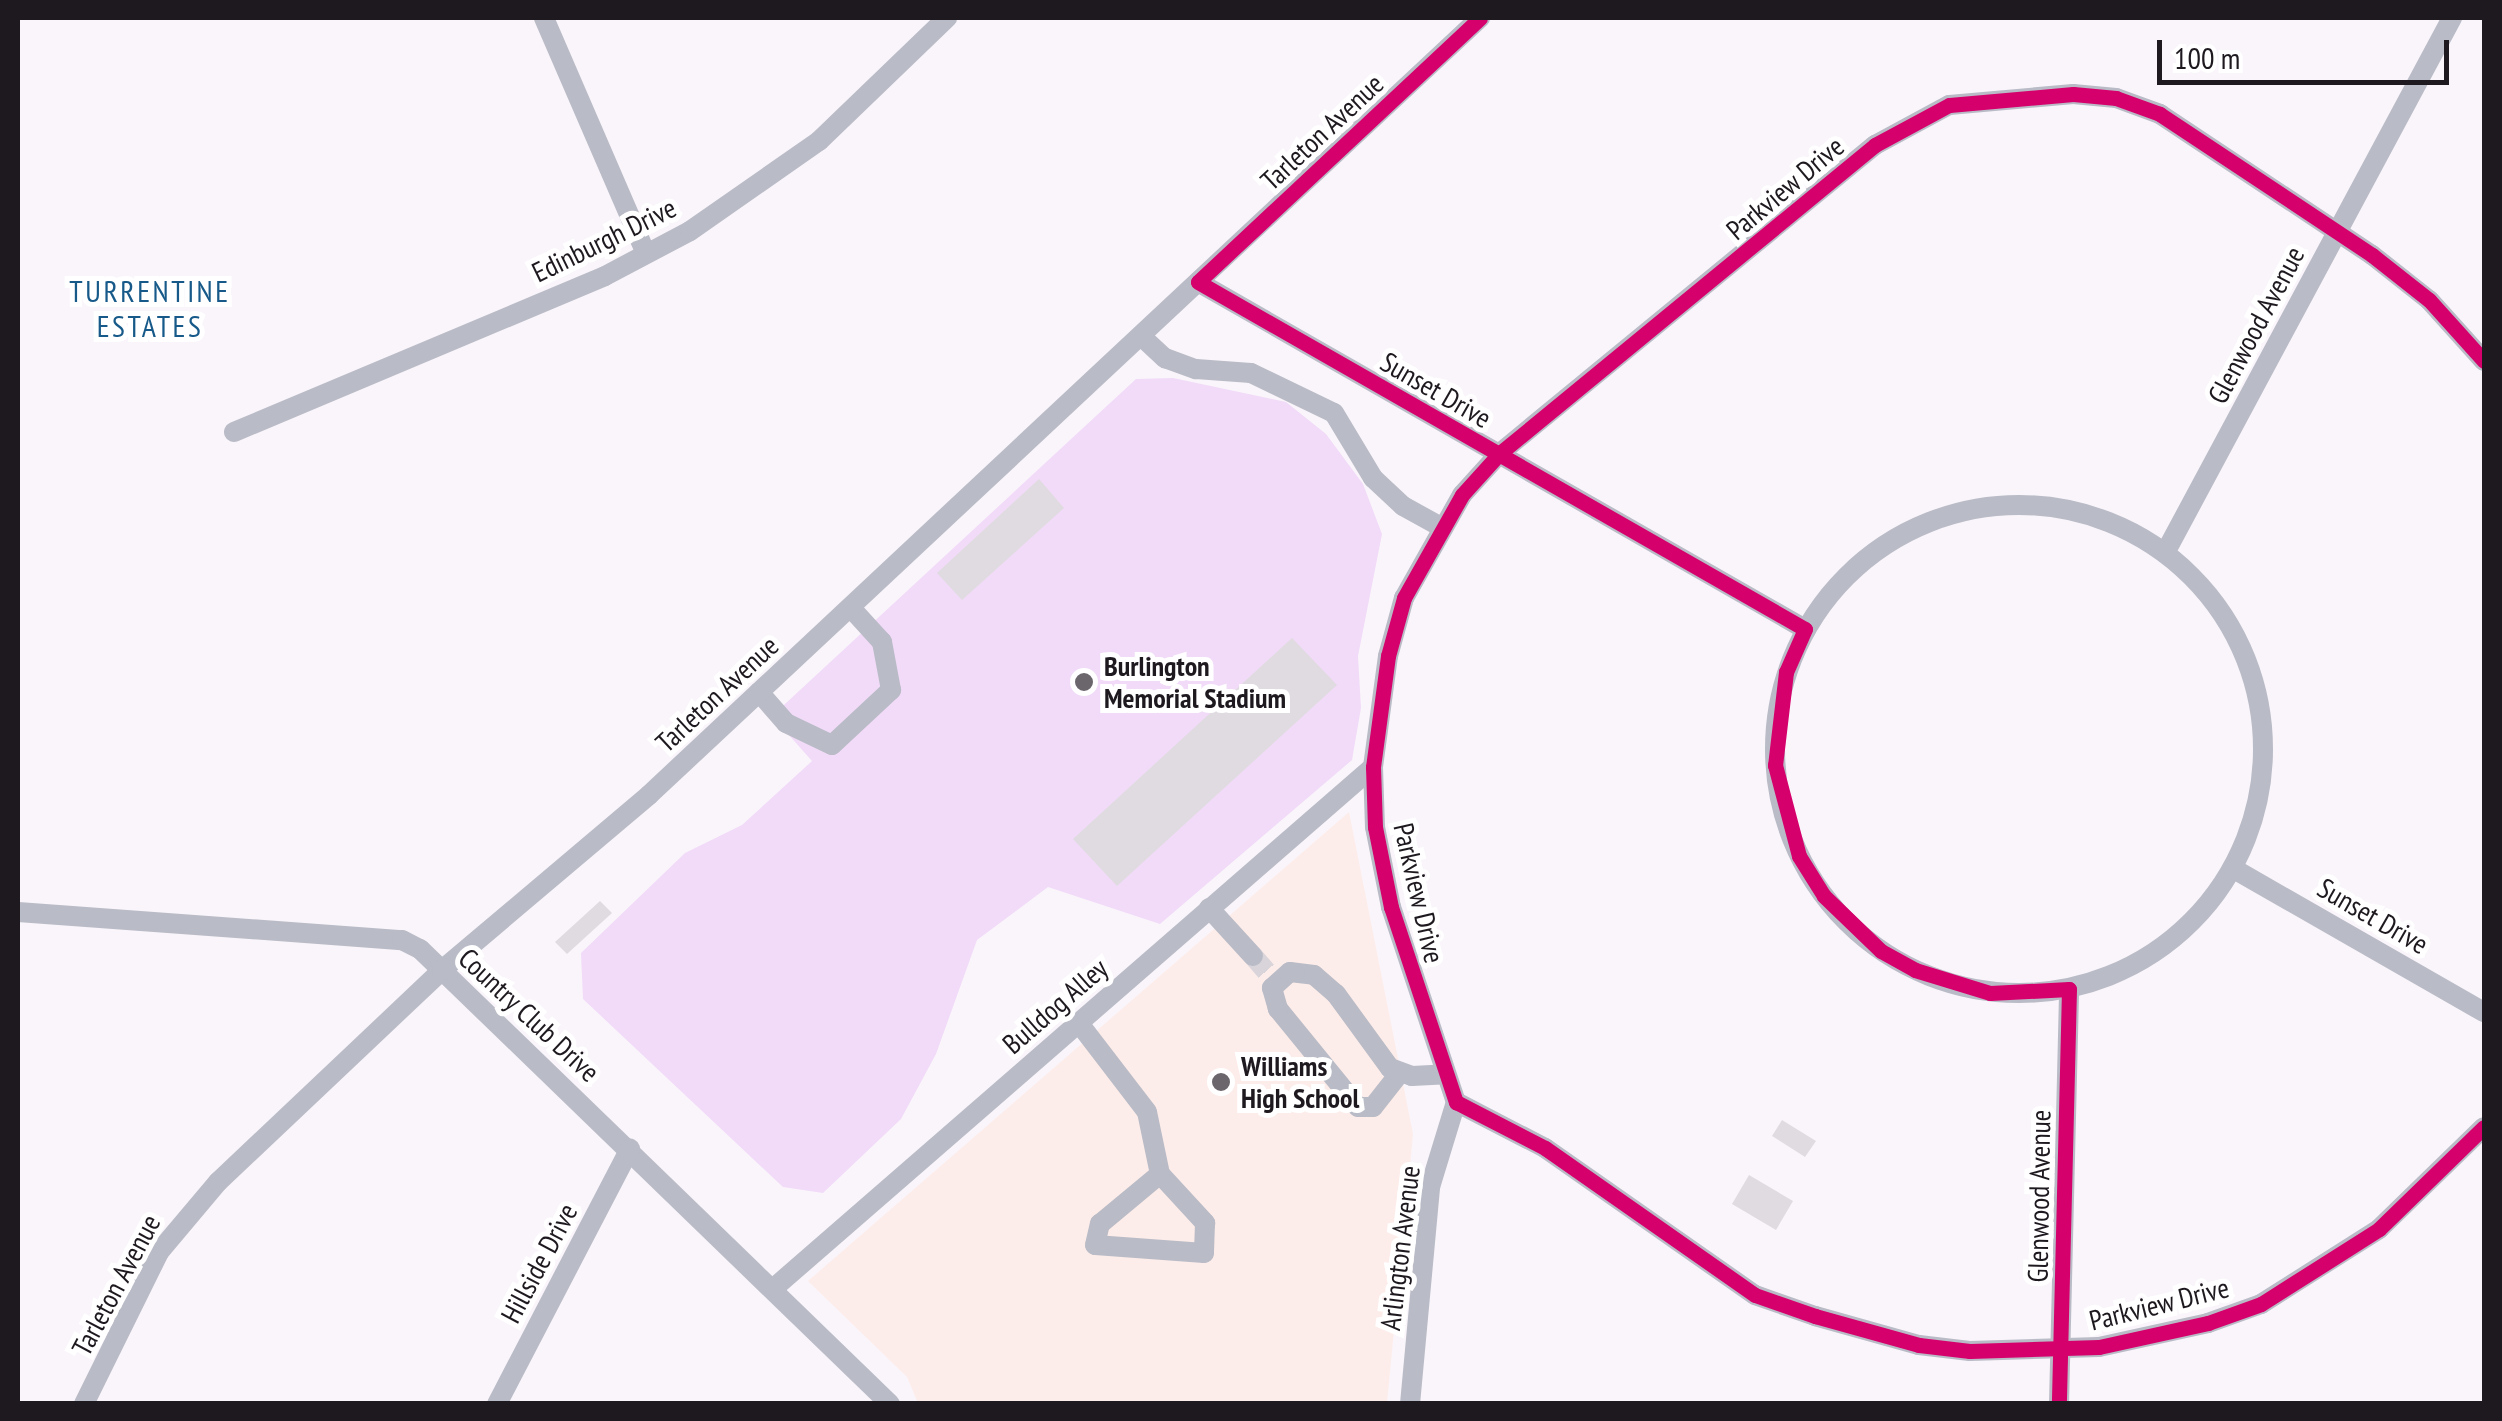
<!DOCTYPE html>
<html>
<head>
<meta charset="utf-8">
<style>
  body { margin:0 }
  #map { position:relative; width:2502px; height:1421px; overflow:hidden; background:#faf5fb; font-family:"PT Sans Narrow",sans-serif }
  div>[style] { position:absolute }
  .education>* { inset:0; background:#fdedea }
  .green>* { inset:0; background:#f1dbf8 }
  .building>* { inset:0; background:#e0dbe0 }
  .minor-tunnel>* { height:20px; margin-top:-10px; transform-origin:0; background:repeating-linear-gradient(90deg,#d9d4da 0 20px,transparent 0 30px) }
  .minor>* { height:20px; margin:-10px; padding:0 10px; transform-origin:10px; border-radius:10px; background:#b9bbc6 }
  .minor>.ring { margin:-10px; padding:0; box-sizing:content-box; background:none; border:20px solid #b9bbc6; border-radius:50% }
  .cycleway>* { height:15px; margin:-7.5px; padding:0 7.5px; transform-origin:7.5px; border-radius:7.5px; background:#d6006c }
  .dots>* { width:28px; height:28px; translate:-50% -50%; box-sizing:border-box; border:5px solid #fff; border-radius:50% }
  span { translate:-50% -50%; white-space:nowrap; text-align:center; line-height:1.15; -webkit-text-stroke:10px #fff; paint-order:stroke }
  .street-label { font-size:28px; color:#1e191f }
  .poi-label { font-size:28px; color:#1e191f; font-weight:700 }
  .left { translate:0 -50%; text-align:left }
  .neighbourhood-label { font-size:30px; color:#175a89; letter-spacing:2.5px }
  .frame { position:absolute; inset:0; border:20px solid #1e191f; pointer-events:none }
  .scale { position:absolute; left:2157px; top:40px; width:292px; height:45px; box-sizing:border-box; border:5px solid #1e191f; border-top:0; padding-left:12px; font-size:30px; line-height:35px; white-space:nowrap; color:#1e191f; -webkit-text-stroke:8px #fff; paint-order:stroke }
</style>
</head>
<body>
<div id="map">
  <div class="education">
    <i style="clip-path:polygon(1349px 812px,1413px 1134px,1387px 1403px,918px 1403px,907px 1377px,808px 1281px)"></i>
  </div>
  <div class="green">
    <i style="clip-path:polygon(1173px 378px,1286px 402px,1326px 434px,1363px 484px,1382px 534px,1358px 656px,1361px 708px,1352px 760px,1160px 924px,1048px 887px,977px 940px,936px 1054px,901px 1119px,823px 1193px,783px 1187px,583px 999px,581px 953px,685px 853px,742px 825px,812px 761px,772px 716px,1136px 379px)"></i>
  </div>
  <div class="building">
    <i style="clip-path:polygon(1039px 479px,1064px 508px,962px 600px,937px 573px)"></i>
    <i style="clip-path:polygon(1292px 638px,1337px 685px,1117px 886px,1073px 839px)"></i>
    <i style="clip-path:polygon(600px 901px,612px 913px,567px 954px,555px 942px)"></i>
    <i style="clip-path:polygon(1782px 1120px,1816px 1141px,1805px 1157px,1772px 1136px)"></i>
    <i style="clip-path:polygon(1749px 1175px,1793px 1201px,1776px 1230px,1732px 1204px)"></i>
  </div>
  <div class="minor-tunnel">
    <i style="left:1253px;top:956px;width:21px;rotate:49deg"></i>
  </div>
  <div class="minor">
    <i style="left:544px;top:18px;width:254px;rotate:66.6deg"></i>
    <i style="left:1198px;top:282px;width:699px;rotate:29.76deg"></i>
    <i style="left:1141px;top:336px;width:33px;rotate:43deg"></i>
    <i style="left:1165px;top:358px;width:33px;rotate:20deg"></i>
    <i style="left:1196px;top:369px;width:55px;rotate:4.2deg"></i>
    <i style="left:1251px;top:373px;width:92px;rotate:25.7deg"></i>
    <i style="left:1334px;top:413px;width:76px;rotate:59deg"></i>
    <i style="left:1373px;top:478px;width:41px;rotate:43deg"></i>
    <i style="left:1403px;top:506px;width:43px;rotate:28.9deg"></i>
    <i style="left:2484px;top:361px;width:82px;rotate:-132deg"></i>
    <i style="left:2429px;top:300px;width:73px;rotate:-141.7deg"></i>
    <i style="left:2372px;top:255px;width:255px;rotate:-146.4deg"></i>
    <i style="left:2160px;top:114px;width:47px;rotate:-160deg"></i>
    <i style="left:2116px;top:98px;width:43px;rotate:-174.7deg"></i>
    <i style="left:2073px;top:94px;width:124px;rotate:174.9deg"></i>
    <i style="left:1949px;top:105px;width:84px;rotate:151.6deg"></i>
    <i style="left:1875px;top:145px;width:487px;rotate:140.6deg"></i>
    <i style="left:1499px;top:454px;width:55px;rotate:132.1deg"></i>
    <i style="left:1462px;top:495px;width:118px;rotate:119.4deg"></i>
    <i style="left:1404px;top:598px;width:60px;rotate:105.4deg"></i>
    <i style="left:1388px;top:656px;width:112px;rotate:97.7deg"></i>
    <i style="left:1373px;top:767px;width:60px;rotate:88.1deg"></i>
    <i style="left:1375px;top:827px;width:82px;rotate:78.7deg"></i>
    <i style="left:1391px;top:907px;width:206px;rotate:71.6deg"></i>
    <i style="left:1456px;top:1102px;width:100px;rotate:27.3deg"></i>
    <i style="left:1545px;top:1148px;width:256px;rotate:35deg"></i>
    <i style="left:1755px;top:1295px;width:64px;rotate:19.3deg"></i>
    <i style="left:1815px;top:1316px;width:108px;rotate:15.6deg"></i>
    <i style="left:1919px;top:1345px;width:51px;rotate:6.7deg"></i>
    <i style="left:1970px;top:1351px;width:129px;rotate:-1.8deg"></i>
    <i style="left:2099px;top:1347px;width:112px;rotate:-12.4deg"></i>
    <i style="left:2208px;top:1323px;width:56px;rotate:-19.7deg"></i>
    <i style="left:2261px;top:1304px;width:140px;rotate:-32.4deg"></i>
    <i style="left:2379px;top:1229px;width:146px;rotate:-44.2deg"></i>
    <i style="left:234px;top:432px;width:402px;rotate:-22.8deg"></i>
    <i style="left:605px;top:276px;width:96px;rotate:-27.9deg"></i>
    <i style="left:690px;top:231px;width:157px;rotate:-34.9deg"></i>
    <i style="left:819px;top:141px;width:178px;rotate:-43.9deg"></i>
    <i class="ring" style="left:1775px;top:505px;width:468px;height:468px"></i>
    <i style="left:2165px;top:553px;width:607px;rotate:-61.79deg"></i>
    <i style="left:759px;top:692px;width:41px;rotate:48.9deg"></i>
    <i style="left:786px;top:723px;width:51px;rotate:25.6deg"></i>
    <i style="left:832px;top:745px;width:81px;rotate:-43deg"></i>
    <i style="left:891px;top:690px;width:49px;rotate:-100.6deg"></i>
    <i style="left:882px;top:642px;width:47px;rotate:-132.4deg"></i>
    <i style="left:2234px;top:869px;width:288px;rotate:29.8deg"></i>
    <i style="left:1209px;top:908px;width:65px;rotate:47.5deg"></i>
    <i style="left:18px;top:912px;width:385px;rotate:4.2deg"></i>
    <i style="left:402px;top:940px;width:20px;rotate:27deg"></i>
    <i style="left:420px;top:949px;width:654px;rotate:44.07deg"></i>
    <i style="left:1078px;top:1022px;width:113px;rotate:52.5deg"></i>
    <i style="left:1147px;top:1112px;width:63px;rotate:78.2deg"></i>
    <i style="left:1160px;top:1174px;width:67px;rotate:47.4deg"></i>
    <i style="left:1205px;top:1223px;width:30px;rotate:92deg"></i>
    <i style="left:1204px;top:1253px;width:109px;rotate:-175.8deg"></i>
    <i style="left:1095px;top:1245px;width:22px;rotate:-77deg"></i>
    <i style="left:1100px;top:1224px;width:78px;rotate:-39.8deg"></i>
    <i style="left:1399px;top:1074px;width:42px;rotate:128.2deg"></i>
    <i style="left:1373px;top:1107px;width:15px;rotate:180deg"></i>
    <i style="left:1358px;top:1107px;width:127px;rotate:-129.2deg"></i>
    <i style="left:1278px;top:1009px;width:22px;rotate:-106deg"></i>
    <i style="left:1272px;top:988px;width:24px;rotate:-42deg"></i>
    <i style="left:1290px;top:972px;width:24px;rotate:7deg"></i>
    <i style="left:1314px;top:975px;width:29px;rotate:41deg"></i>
    <i style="left:1336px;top:994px;width:92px;rotate:53.9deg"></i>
    <i style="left:1390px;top:1068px;width:23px;rotate:20deg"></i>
    <i style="left:1412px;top:1076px;width:34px;rotate:-3deg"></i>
    <i style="left:775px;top:1287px;width:792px;rotate:-41.01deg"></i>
    <i style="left:84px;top:1404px;width:169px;rotate:-63.7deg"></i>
    <i style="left:159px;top:1252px;width:92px;rotate:-49.9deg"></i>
    <i style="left:218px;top:1182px;width:308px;rotate:-43.4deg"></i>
    <i style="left:442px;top:970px;width:271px;rotate:-40.2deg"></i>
    <i style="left:649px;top:795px;width:1138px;rotate:-43.08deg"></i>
    <i style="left:497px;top:1404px;width:288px;rotate:-62.5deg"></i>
    <i style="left:1410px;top:1404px;width:218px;rotate:-84.7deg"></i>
    <i style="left:1430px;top:1187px;width:89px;rotate:-73deg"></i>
    <i style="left:2059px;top:1404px;width:415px;rotate:-88.6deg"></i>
  </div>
  <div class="cycleway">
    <i style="left:1480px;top:18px;width:386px;rotate:136.9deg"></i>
    <i style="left:1198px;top:282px;width:699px;rotate:29.76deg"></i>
    <i style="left:1805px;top:629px;width:47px;rotate:113.8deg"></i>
    <i style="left:1786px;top:672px;width:94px;rotate:96.7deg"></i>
    <i style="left:1775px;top:765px;width:94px;rotate:75.2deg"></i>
    <i style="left:1799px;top:856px;width:47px;rotate:58deg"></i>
    <i style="left:1824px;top:896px;width:79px;rotate:44deg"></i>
    <i style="left:1881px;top:951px;width:39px;rotate:29deg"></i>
    <i style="left:1915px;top:970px;width:78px;rotate:17deg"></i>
    <i style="left:1990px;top:993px;width:79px;rotate:-2.9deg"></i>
    <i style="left:2069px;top:989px;width:415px;rotate:91.4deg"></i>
    <i style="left:2484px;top:361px;width:82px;rotate:-132deg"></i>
    <i style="left:2429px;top:300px;width:73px;rotate:-141.7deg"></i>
    <i style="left:2372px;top:255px;width:255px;rotate:-146.4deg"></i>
    <i style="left:2160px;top:114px;width:47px;rotate:-160deg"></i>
    <i style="left:2116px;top:98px;width:43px;rotate:-174.7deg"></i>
    <i style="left:2073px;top:94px;width:124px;rotate:174.9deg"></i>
    <i style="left:1949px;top:105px;width:84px;rotate:151.6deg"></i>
    <i style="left:1875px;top:145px;width:487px;rotate:140.6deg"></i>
    <i style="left:1499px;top:454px;width:55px;rotate:132.1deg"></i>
    <i style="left:1462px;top:495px;width:118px;rotate:119.4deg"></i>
    <i style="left:1404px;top:598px;width:60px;rotate:105.4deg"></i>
    <i style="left:1388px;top:656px;width:112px;rotate:97.7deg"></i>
    <i style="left:1373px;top:767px;width:60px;rotate:88.1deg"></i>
    <i style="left:1375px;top:827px;width:82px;rotate:78.7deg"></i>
    <i style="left:1391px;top:907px;width:206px;rotate:71.6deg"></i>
    <i style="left:1456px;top:1102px;width:100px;rotate:27.3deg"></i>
    <i style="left:1545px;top:1148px;width:256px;rotate:35deg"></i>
    <i style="left:1755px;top:1295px;width:64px;rotate:19.3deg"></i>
    <i style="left:1815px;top:1316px;width:108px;rotate:15.6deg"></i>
    <i style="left:1919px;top:1345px;width:51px;rotate:6.7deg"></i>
    <i style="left:1970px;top:1351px;width:129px;rotate:-1.8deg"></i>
    <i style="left:2099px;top:1347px;width:112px;rotate:-12.4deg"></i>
    <i style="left:2208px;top:1323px;width:56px;rotate:-19.7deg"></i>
    <i style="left:2261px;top:1304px;width:140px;rotate:-32.4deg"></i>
    <i style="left:2379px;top:1229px;width:146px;rotate:-44.2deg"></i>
  </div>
  <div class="dots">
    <i style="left:1084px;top:682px;background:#6b666c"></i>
    <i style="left:1221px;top:1082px;background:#6b666c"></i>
  </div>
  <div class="street-label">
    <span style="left:1322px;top:132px;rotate:-43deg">Tarleton Avenue</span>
    <span style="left:1785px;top:188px;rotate:-40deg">Parkview Drive</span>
    <span style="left:604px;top:240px;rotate:-26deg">Edinburgh Drive</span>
    <span style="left:2256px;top:325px;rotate:-62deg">Glenwood Avenue</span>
    <span style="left:1436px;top:390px;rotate:30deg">Sunset Drive</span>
    <span style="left:717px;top:694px;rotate:-43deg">Tarleton Avenue</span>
    <span style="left:1419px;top:893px;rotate:77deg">Parkview Drive</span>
    <span style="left:2373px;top:916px;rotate:30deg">Sunset Drive</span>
    <span style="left:1055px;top:1006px;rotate:-41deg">Bulldog Alley</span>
    <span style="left:529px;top:1015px;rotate:43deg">Country Club Drive</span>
    <span style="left:2039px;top:1196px;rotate:-89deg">Glenwood Avenue</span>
    <span style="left:1400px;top:1248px;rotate:-83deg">Arlington Avenue</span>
    <span style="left:539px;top:1263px;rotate:-62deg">Hillside Drive</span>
    <span style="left:116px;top:1285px;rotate:-62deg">Tarleton Avenue</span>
    <span style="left:2159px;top:1304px;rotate:-14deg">Parkview Drive</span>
  </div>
  <div class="poi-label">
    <span class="left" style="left:1104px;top:682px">Burlington<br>Memorial Stadium</span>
    <span class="left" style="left:1241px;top:1082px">Williams<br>High School</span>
  </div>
  <div class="neighbourhood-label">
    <span style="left:150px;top:308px">TURRENTINE<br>ESTATES</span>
  </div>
  <div class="frame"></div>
  <div class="scale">100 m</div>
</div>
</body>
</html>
